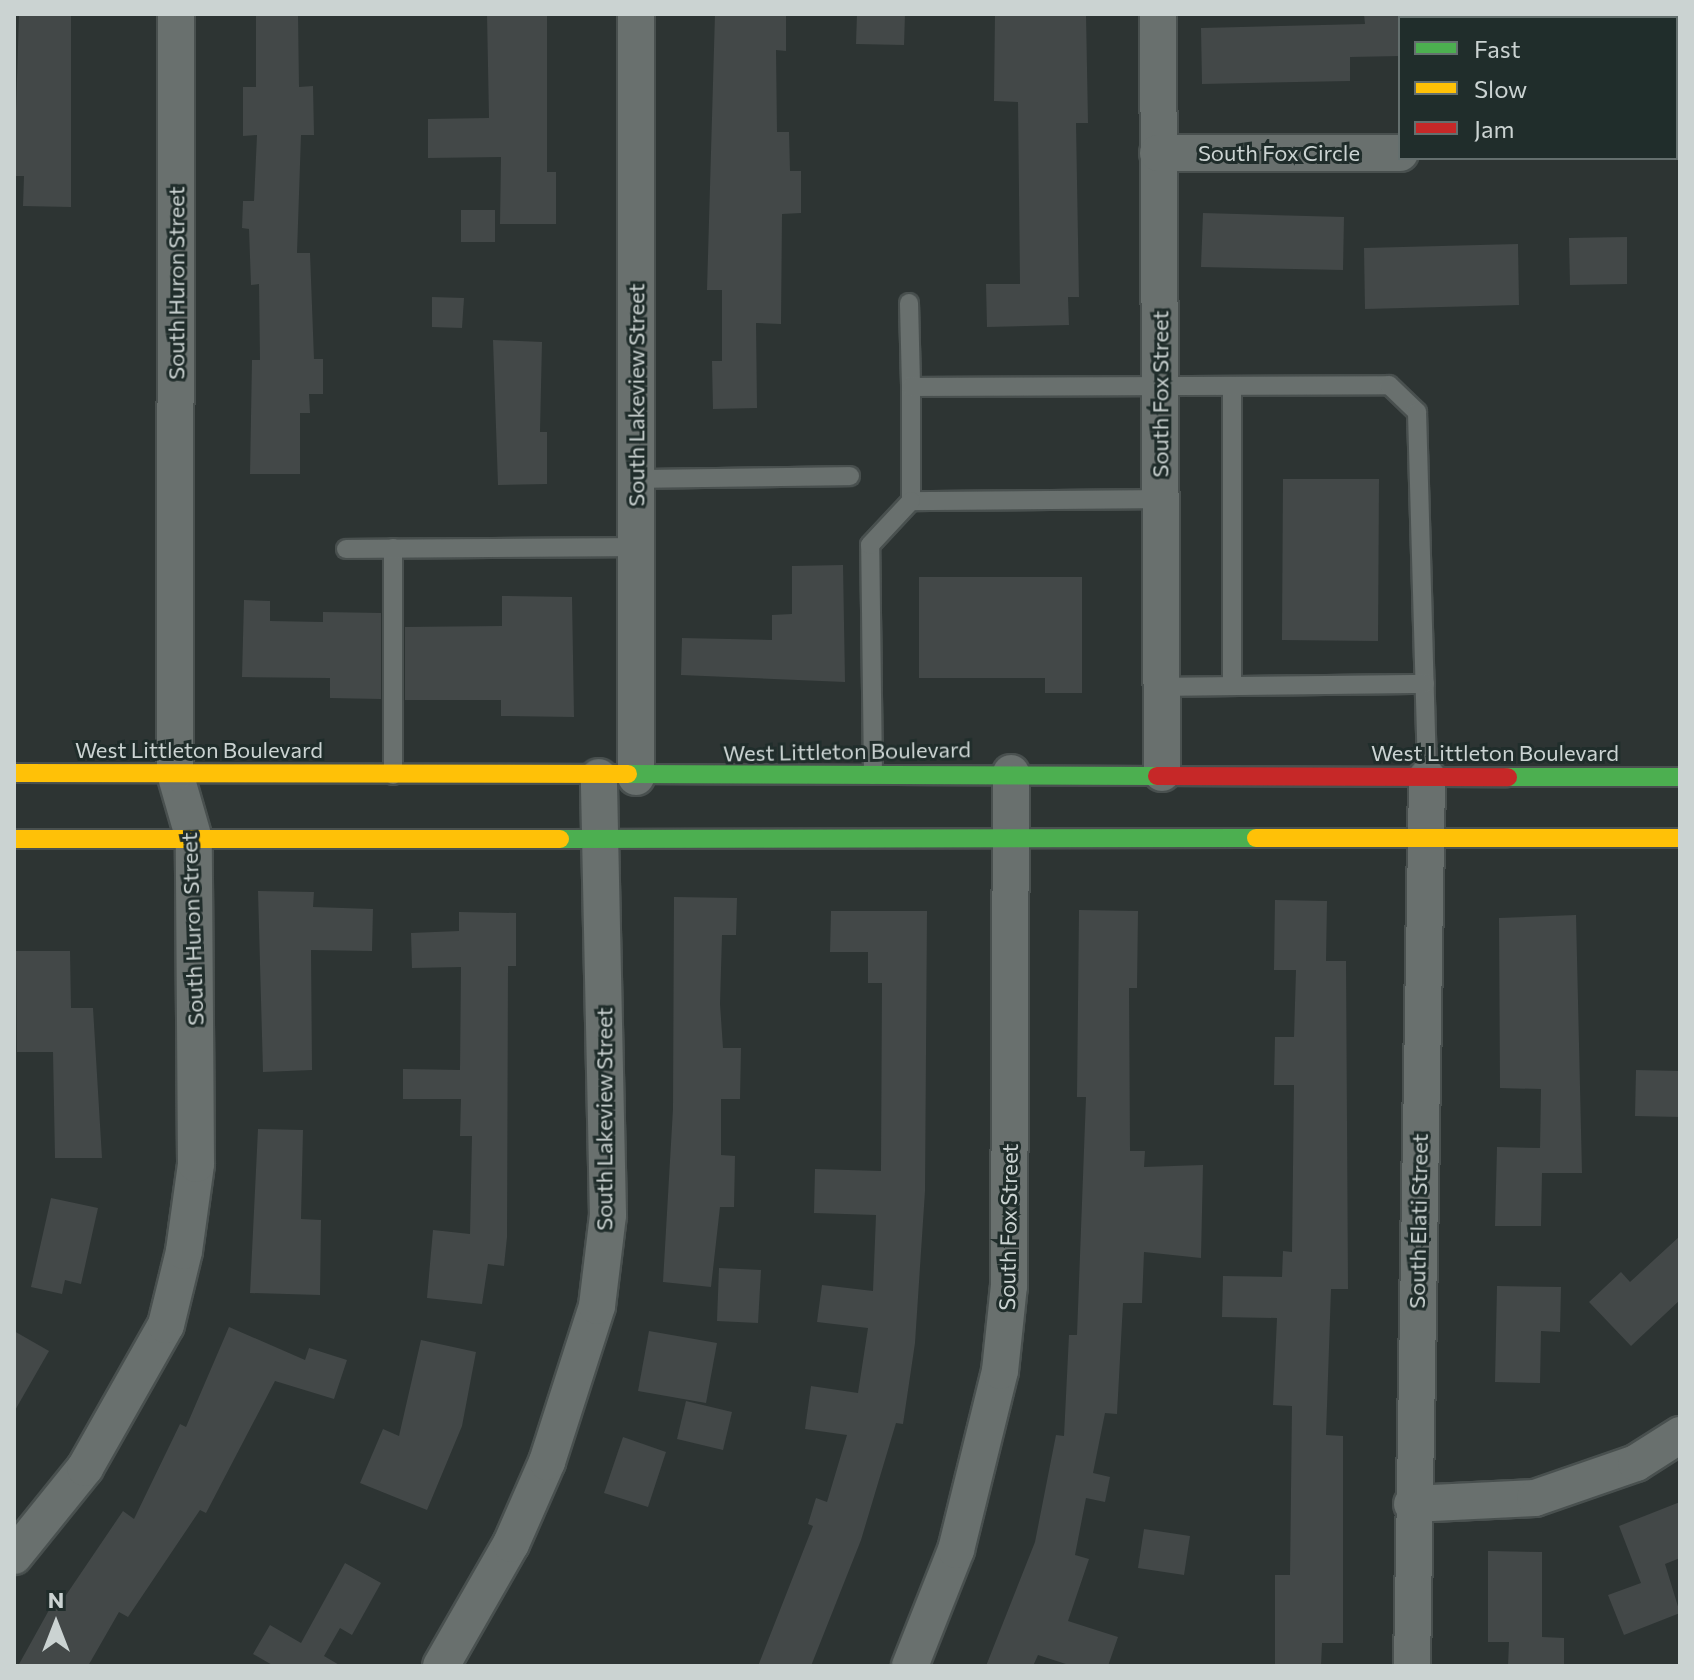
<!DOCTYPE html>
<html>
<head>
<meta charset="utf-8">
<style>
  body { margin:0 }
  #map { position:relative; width:1694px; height:1680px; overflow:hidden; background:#2d3433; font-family:Commissioner,sans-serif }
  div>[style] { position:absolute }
  .building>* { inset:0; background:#434848 }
  .roads { filter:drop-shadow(2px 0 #49504f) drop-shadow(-2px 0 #49504f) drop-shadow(0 2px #49504f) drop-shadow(0 -2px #49504f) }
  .lane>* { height:18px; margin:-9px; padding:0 9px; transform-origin:9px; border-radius:9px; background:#69706e }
  .street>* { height:36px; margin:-18px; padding:0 18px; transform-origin:18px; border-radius:18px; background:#69706e }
  .fast>* { height:18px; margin:-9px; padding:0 9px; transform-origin:9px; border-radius:9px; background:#4caf50 }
  .slow>* { height:18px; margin:-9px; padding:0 9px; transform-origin:9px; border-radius:9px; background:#ffc107 }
  .jam>* { height:18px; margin:-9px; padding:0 9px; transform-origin:9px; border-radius:9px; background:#c62828 }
  span { translate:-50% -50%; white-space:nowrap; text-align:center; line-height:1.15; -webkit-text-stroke:6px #202d2b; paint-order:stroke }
  .street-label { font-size:22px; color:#cbd3d2 }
  .frame { position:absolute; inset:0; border:16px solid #cbd3d2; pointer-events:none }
  .legend { position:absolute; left:1398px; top:16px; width:280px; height:144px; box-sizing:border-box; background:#202d2b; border:2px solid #646f6e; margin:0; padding:10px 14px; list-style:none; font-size:24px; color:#cbd3d2 }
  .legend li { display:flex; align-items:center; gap:16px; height:40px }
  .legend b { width:40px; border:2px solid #646f6e }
  .north { position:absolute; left:16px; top:1584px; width:80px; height:80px; -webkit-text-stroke:6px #202d2b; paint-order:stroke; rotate:0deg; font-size:22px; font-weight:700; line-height:32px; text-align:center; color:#cbd3d2 }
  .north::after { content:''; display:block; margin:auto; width:28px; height:36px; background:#cbd3d2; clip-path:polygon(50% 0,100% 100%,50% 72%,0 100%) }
</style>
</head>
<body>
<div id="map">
  <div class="building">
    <i style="clip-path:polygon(19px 14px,71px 14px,71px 207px,23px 206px,24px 176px,14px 176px)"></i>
    <i style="clip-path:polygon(256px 14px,298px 14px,299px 87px,313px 86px,314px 135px,301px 135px,297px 253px,310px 253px,314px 359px,323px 359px,323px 394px,309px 394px,310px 413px,300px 413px,300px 474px,250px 474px,252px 360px,260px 360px,259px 284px,251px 285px,249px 229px,242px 228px,243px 201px,254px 201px,257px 135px,243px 136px,243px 87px,256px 87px)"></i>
    <i style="clip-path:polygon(487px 14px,547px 14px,547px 172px,556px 172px,556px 224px,500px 224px,501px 157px,428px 158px,428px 119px,489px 118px)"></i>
    <i style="clip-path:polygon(715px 14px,786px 14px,786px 51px,776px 50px,777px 132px,789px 132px,790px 171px,801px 171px,801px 213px,782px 214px,781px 324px,756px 323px,757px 408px,713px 409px,712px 361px,722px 361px,722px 290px,707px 290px)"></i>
    <i style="clip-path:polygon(857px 14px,905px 14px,904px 45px,856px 44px)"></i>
    <i style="clip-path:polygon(995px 14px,1086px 14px,1088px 123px,1076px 123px,1079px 297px,1068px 297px,1069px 325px,987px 327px,986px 284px,1020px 284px,1018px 102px,994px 101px)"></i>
    <i style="clip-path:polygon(1364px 14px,1400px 14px,1400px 56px,1350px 57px,1350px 81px,1202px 84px,1201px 28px,1365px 24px)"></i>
    <i style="clip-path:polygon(461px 210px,495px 210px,495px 242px,461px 242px)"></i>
    <i style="clip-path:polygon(1203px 213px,1344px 217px,1343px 270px,1201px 267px)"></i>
    <i style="clip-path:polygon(1627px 237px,1627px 284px,1570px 285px,1569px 238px)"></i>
    <i style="clip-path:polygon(1518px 244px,1519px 305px,1365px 309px,1364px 248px)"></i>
    <i style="clip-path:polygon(432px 297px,464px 298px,462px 328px,432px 327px)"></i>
    <i style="clip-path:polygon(493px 340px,542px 342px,540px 432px,547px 432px,547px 484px,498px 485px)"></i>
    <i style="clip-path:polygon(1283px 479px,1379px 479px,1378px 641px,1282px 640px)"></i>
    <i style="clip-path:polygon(843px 565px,845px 682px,681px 675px,682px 638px,772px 640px,772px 615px,792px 614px,792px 566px)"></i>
    <i style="clip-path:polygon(919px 577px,1082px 577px,1082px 693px,1045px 693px,1045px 678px,919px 678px)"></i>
    <i style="clip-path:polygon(502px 596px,572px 597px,574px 717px,501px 716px,501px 700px,405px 700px,405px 627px,502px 626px)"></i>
    <i style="clip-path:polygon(244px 600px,270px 601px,270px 621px,323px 622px,323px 612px,381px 613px,381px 699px,330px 698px,330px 678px,242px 677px)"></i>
    <i style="clip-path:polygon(258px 891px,314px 892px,313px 907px,373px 909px,372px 951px,311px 950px,312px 1070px,263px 1072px)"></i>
    <i style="clip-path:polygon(674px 897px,737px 898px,736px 935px,722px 935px,720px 1004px,723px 1048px,741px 1048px,740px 1099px,721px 1099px,721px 1155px,735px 1156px,734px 1207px,720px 1207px,711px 1287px,663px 1282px,673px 1109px)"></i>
    <i style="clip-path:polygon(1275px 900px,1327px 901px,1326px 961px,1346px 961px,1348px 1289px,1331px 1289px,1326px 1435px,1343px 1436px,1343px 1643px,1322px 1643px,1321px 1666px,1275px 1666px,1275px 1575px,1290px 1575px,1292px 1406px,1273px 1405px,1277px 1318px,1222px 1317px,1223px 1276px,1282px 1277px,1283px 1251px,1292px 1252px,1294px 1085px,1274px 1085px,1275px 1037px,1294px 1037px,1296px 970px,1274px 970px)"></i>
    <i style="clip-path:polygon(1079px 910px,1138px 911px,1137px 988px,1129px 988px,1130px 1151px,1145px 1151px,1144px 1167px,1203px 1165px,1201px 1258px,1144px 1252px,1142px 1303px,1123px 1303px,1117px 1414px,1105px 1413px,1093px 1473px,1110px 1477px,1105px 1502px,1086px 1498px,1075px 1555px,1089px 1559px,1068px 1621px,1118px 1637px,1108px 1666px,1072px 1666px,1038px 1655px,1033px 1666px,986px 1666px,1035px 1542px,1056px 1435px,1064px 1436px,1069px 1335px,1077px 1335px,1086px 1097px,1077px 1097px)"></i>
    <i style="clip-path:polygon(831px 911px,927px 911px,925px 1191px,915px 1343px,903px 1424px,896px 1423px,861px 1540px,811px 1666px,758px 1666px,813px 1526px,808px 1524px,816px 1498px,827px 1502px,847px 1435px,805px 1429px,811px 1386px,858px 1393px,868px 1328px,817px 1322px,822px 1285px,873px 1291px,876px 1215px,814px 1213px,815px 1169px,881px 1171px,882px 983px,868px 983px,868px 952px,830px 952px)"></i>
    <i style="clip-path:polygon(459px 912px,516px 913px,516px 966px,508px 966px,507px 1237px,504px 1266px,488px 1264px,482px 1304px,427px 1298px,433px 1230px,470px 1234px,472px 1136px,460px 1136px,461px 1099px,403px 1099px,403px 1069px,460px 1070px,461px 967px,412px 968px,411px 933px,459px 931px)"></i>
    <i style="clip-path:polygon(1576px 915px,1582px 1173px,1542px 1173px,1541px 1226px,1495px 1226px,1497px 1147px,1540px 1148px,1541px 1089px,1500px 1088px,1499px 918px)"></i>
    <i style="clip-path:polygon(16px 951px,70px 951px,71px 1008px,93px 1008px,102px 1158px,55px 1158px,53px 1052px,17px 1052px)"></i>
    <i style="clip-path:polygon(1636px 1070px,1680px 1071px,1680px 1117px,1635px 1116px)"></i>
    <i style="clip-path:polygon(258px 1129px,303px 1130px,301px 1219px,321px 1220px,320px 1295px,250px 1293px)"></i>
    <i style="clip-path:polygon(51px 1198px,98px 1208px,81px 1284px,65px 1280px,62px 1294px,31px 1287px)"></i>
    <i style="clip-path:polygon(1680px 1236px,1680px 1300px,1631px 1346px,1589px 1302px,1621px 1272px,1630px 1282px)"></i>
    <i style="clip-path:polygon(719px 1268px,761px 1270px,758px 1323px,717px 1321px)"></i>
    <i style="clip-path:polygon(1497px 1286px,1561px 1287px,1560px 1332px,1541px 1331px,1540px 1383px,1495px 1382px)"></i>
    <i style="clip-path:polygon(229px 1327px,305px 1360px,309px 1348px,347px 1360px,334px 1399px,275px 1381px,206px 1513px,200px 1510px,128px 1617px,119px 1612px,88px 1666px,18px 1666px,54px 1601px,60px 1604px,123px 1511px,134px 1519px,180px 1424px,186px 1427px)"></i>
    <i style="clip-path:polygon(14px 1331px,49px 1351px,14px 1412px)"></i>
    <i style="clip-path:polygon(649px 1331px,717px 1343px,706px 1403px,638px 1391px)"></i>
    <i style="clip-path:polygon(421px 1340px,476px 1352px,462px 1426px,427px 1510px,360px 1483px,383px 1429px,399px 1436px)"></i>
    <i style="clip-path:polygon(686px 1401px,732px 1412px,723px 1450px,677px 1439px)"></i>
    <i style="clip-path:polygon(623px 1437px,666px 1452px,648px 1507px,604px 1493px)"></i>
    <i style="clip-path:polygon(1680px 1502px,1680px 1558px,1665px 1564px,1680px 1613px,1624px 1635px,1608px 1595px,1641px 1583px,1619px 1526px)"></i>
    <i style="clip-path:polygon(1144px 1529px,1190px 1536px,1184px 1575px,1138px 1568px)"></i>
    <i style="clip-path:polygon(1488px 1551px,1542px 1552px,1542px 1637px,1564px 1638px,1564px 1666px,1508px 1666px,1509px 1642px,1488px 1642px)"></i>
    <i style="clip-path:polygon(345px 1563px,381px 1583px,352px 1635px,340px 1628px,324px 1656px,341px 1666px,274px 1666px,253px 1654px,270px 1625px,301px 1643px)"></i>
  </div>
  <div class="roads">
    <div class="lane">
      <i style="left:909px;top:303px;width:84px;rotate:88.6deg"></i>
      <i style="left:1232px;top:386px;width:300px;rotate:90deg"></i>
      <i style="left:636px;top:479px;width:214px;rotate:-0.8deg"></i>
      <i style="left:1161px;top:499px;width:250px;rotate:179.5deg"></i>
      <i style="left:911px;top:501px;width:114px;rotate:-90deg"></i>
      <i style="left:911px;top:387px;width:478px;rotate:-0.2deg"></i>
      <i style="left:1389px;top:385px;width:39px;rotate:44deg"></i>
      <i style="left:1417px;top:412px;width:365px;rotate:88.4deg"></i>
      <i style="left:393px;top:548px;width:227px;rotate:90deg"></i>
      <i style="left:346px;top:549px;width:290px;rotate:-0.4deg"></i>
      <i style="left:1162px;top:687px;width:263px;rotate:-0.7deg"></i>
      <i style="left:873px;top:775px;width:230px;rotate:-90.7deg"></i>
      <i style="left:870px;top:545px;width:60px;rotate:-47deg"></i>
    </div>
    <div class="street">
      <i style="left:1158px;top:14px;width:759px;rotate:89.7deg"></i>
      <i style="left:1158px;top:153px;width:242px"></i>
      <i style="left:636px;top:777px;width:763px;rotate:-90deg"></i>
      <i style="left:1412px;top:1504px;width:123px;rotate:-2.8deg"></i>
      <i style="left:1535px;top:1498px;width:107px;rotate:-19.1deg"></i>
      <i style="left:1636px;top:1463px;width:52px;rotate:-32.5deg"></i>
      <i style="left:14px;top:1556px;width:113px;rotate:-51.1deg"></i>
      <i style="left:85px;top:1468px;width:164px;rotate:-60.5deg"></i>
      <i style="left:166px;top:1325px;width:76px;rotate:-76.3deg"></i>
      <i style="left:184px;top:1251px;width:88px;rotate:-82.1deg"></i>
      <i style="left:196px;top:1164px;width:325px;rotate:-90.4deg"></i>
      <i style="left:194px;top:839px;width:69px;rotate:-106.1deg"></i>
      <i style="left:175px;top:773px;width:759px;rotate:-89.92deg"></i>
      <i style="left:441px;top:1666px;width:141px;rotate:-60.2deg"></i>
      <i style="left:511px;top:1544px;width:90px;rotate:-66.3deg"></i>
      <i style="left:547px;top:1462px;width:164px;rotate:-72.2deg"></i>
      <i style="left:597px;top:1306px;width:92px;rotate:-83.1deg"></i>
      <i style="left:608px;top:1215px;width:438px;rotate:-91.2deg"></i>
      <i style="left:910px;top:1666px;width:125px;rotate:-68.4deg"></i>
      <i style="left:956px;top:1550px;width:184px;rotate:-76.2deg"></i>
      <i style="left:1000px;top:1371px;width:85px;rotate:-84deg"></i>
      <i style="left:1009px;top:1286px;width:513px;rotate:-89.78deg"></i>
      <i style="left:1412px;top:1666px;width:889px;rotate:-89.03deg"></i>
    </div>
    <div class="fast">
      <i style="left:628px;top:774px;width:529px;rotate:0.22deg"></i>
      <i style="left:1508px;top:777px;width:172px"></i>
      <i style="left:560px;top:839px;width:696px;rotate:-0.08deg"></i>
    </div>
    <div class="slow">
      <i style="left:14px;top:773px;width:614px;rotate:0.09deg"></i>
      <i style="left:1256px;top:838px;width:424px"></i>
      <i style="left:14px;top:839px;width:546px"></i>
    </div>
    <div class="jam">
      <i style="left:1157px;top:776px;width:351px;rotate:0.2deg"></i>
    </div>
  </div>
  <div class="street-label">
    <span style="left:1279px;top:153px">South Fox Circle</span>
    <span style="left:176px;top:283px;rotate:-90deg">South Huron Street</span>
    <span style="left:1160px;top:394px;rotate:-90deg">South Fox Street</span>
    <span style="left:636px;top:395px;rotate:-90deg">South Lakeview Street</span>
    <span style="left:199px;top:750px">West Littleton Boulevard</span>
    <span style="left:847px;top:751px;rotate:-1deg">West Littleton Boulevard</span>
    <span style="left:1495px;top:753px">West Littleton Boulevard</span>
    <span style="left:192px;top:929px;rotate:-92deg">South Huron Street</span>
    <span style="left:604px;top:1119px;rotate:-90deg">South Lakeview Street</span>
    <span style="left:1418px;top:1221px;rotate:-89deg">South Elati Street</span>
    <span style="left:1008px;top:1227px;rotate:-89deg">South Fox Street</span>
  </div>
  <div class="frame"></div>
  <ul class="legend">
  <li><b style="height:10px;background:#4caf50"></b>Fast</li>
  <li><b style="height:10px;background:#ffc107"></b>Slow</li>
  <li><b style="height:10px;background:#c62828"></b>Jam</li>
  </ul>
  <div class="north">N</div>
</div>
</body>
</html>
